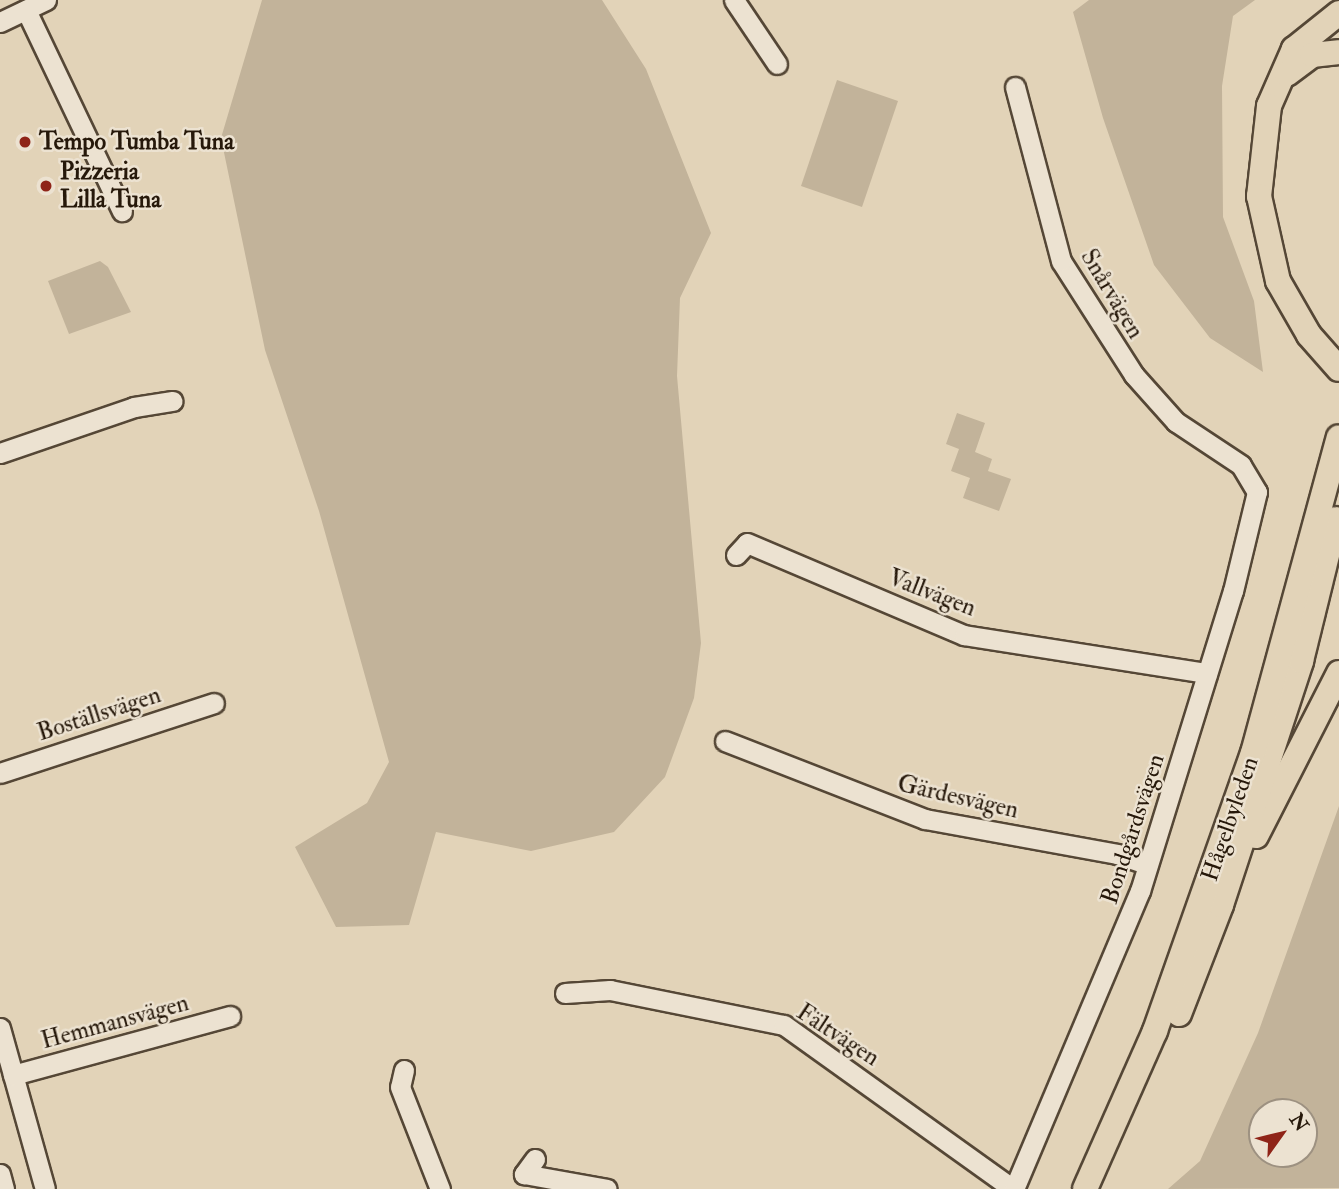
<!DOCTYPE html>
<html>
<head>
<meta charset="utf-8">
<style>
  body { margin:0 }
  #map { position:relative; width:1339px; height:1189px; overflow:hidden; background:#e2d3b8; font-family:"IM FELL Double Pica",serif }
  div>[style] { position:absolute }
  .green>* { inset:0; background:#c2b39a }
  .roads { filter:drop-shadow(2px 0 #554736) drop-shadow(-2px 0 #554736) drop-shadow(0 2px #554736) drop-shadow(0 -2px #554736) }
  .minor>* { height:19px; margin:-9.5px; padding:0 9.5px; transform-origin:9.5px; border-radius:9.5px; background:#ece2d1 }
  .major>* { height:24px; margin:-12px; padding:0 12px; transform-origin:12px; border-radius:12px; background:#e2d3b8 }
  .dots>* { width:19px; height:19px; translate:-50% -50%; box-sizing:border-box; border:4px solid #ece2d1; border-radius:50% }
  span { translate:-50% -50%; white-space:nowrap; text-align:center; line-height:1.15; -webkit-text-stroke:5px #ece2d1; paint-order:stroke }
  .poi-label { font-size:24px; color:#26180a; font-weight:700 }
  .left { translate:0 -50%; text-align:left }
  .street-label { font-size:24px; color:#26180a }
  .north { position:absolute; left:1248px; top:1098px; width:70px; height:70px; box-sizing:border-box; background:#ece2d1; border:2px solid #9d9181; border-radius:50%; rotate:56deg; font-size:19px; font-weight:700; line-height:28px; text-align:center; color:#26180a }
  .north::after { content:''; display:block; margin:auto; width:24px; height:32px; background:#8f2418; clip-path:polygon(50% 0,100% 100%,50% 72%,0 100%) }
</style>
</head>
<body>
<div id="map">
  <div class="green">
    <i style="clip-path:polygon(262px 0,602px 0,646px 69px,711px 233px,680px 298px,677px 376px,701px 643px,694px 698px,665px 777px,614px 832px,531px 851px,436px 832px,409px 925px,336px 927px,295px 847px,367px 803px,389px 762px,319px 511px,265px 350px,221px 138px)"></i>
    <i style="clip-path:polygon(1089px 0,1255px 0,1233px 16px,1222px 86px,1223px 217px,1254px 301px,1263px 372px,1210px 338px,1154px 265px,1103px 118px,1073px 12px)"></i>
    <i style="clip-path:polygon(837px 80px,898px 101px,862px 207px,801px 186px)"></i>
    <i style="clip-path:polygon(100px 261px,108px 267px,131px 312px,69px 334px,48px 281px)"></i>
    <i style="clip-path:polygon(957px 413px,985px 423px,975px 452px,992px 459px,988px 471px,1011px 479px,999px 511px,963px 498px,970px 478px,951px 471px,959px 449px,946px 444px)"></i>
    <i style="clip-path:polygon(evenodd,1339px 806px,1339px 1188px,1168px 1189px,1200px 1161px,1258px 1033px,1339px 806px,1262px 1112px,1304px 1112px,1304px 1154px,1262px 1154px,1262px 1112px)"></i>
  </div>
  <div class="roads">
    <div class="minor">
      <i style="left:734px;top:0;width:77px;rotate:56.1deg"></i>
      <i style="left:26px;top:10px;width:223px;rotate:64.5deg"></i>
      <i style="left:0;top:22px;width:51px;rotate:-25.6deg"></i>
      <i style="left:0;top:453px;width:142px;rotate:-18.9deg"></i>
      <i style="left:134px;top:407px;width:39px;rotate:-9deg"></i>
      <i style="left:736px;top:555px;width:16px;rotate:-47deg"></i>
      <i style="left:747px;top:543px;width:236px;rotate:23deg"></i>
      <i style="left:964px;top:635px;width:246px;rotate:8.9deg"></i>
      <i style="left:725px;top:741px;width:215px;rotate:21.3deg"></i>
      <i style="left:925px;top:819px;width:195px;rotate:10.3deg"></i>
      <i style="left:1117px;top:854px;width:31px;rotate:19deg"></i>
      <i style="left:0;top:773px;width:225px;rotate:-18.1deg"></i>
      <i style="left:565px;top:993px;width:45px;rotate:-3.8deg"></i>
      <i style="left:610px;top:990px;width:177px;rotate:11.4deg"></i>
      <i style="left:784px;top:1025px;width:282px;rotate:35.6deg"></i>
      <i style="left:0;top:1028px;width:167px;rotate:74.4deg"></i>
      <i style="left:404px;top:1070px;width:17px;rotate:103deg"></i>
      <i style="left:400px;top:1087px;width:110px;rotate:68.6deg"></i>
      <i style="left:13px;top:1075px;width:225px;rotate:-15.2deg"></i>
      <i style="left:535px;top:1159px;width:19px;rotate:126deg"></i>
      <i style="left:524px;top:1174px;width:84px;rotate:10.2deg"></i>
      <i style="left:0;top:1174px;width:16px;rotate:75deg"></i>
      <i style="left:1014px;top:1189px;width:324px;rotate:-67.1deg"></i>
      <i style="left:1140px;top:891px;width:314px;rotate:-72.8deg"></i>
      <i style="left:1233px;top:591px;width:102px;rotate:-76.4deg"></i>
      <i style="left:1257px;top:492px;width:31px;rotate:-121deg"></i>
      <i style="left:1241px;top:465px;width:78px;rotate:-146.5deg"></i>
      <i style="left:1176px;top:422px;width:63px;rotate:-131.8deg"></i>
      <i style="left:1134px;top:375px;width:135px;rotate:-122.6deg"></i>
      <i style="left:1061px;top:261px;width:180px;rotate:-104.8deg"></i>
    </div>
    <div class="major">
      <i style="left:1339px;top:13px;width:58px;rotate:141.3deg"></i>
      <i style="left:1294px;top:49px;width:62px;rotate:113.7deg"></i>
      <i style="left:1269px;top:106px;width:91px;rotate:96.3deg"></i>
      <i style="left:1259px;top:196px;width:87px;rotate:77.4deg"></i>
      <i style="left:1278px;top:281px;width:62px;rotate:60.1deg"></i>
      <i style="left:1309px;top:335px;width:45px;rotate:48.6deg"></i>
      <i style="left:1287px;top:74px;width:31px;rotate:-37deg"></i>
      <i style="left:1312px;top:55px;width:27px;rotate:-6deg"></i>
      <i style="left:1256px;top:836px;width:183px;rotate:-63deg"></i>
      <i style="left:1179px;top:1014px;width:117px;rotate:-68.9deg"></i>
      <i style="left:1221px;top:905px;width:257px;rotate:-71.8deg"></i>
      <i style="left:1301px;top:661px;width:146px;rotate:-76.2deg"></i>
      <i style="left:1085px;top:1189px;width:173px;rotate:-66.1deg"></i>
      <i style="left:1155px;top:1031px;width:295px;rotate:-70.6deg"></i>
      <i style="left:1253px;top:753px;width:327px;rotate:-74.8deg"></i>
    </div>
  </div>
  <div class="dots">
    <i style="left:25px;top:142px;background:#8f2418"></i>
    <i style="left:46px;top:186px;background:#8f2418"></i>
  </div>
  <div class="poi-label">
    <span class="left" style="left:39px;top:142px">Tempo Tumba Tuna</span>
    <span class="left" style="left:60px;top:186px">Pizzeria<br>Lilla Tuna</span>
  </div>
  <div class="street-label">
    <span style="left:1112px;top:294px;rotate:59deg">Snårvägen</span>
    <span style="left:932px;top:593px;rotate:21deg">Vallvägen</span>
    <span style="left:99px;top:714px;rotate:-18deg">Boställsvägen</span>
    <span style="left:958px;top:797px;rotate:13deg">Gärdesvägen</span>
    <span style="left:1230px;top:819px;rotate:-71deg">Hågelbyleden</span>
    <span style="left:1133px;top:829px;rotate:-72deg">Bondgårdsvägen</span>
    <span style="left:115px;top:1022px;rotate:-15deg">Hemmansvägen</span>
    <span style="left:838px;top:1035px;rotate:33deg">Fältvägen</span>
  </div>
  <div class="north">N</div>
</div>
</body>
</html>
